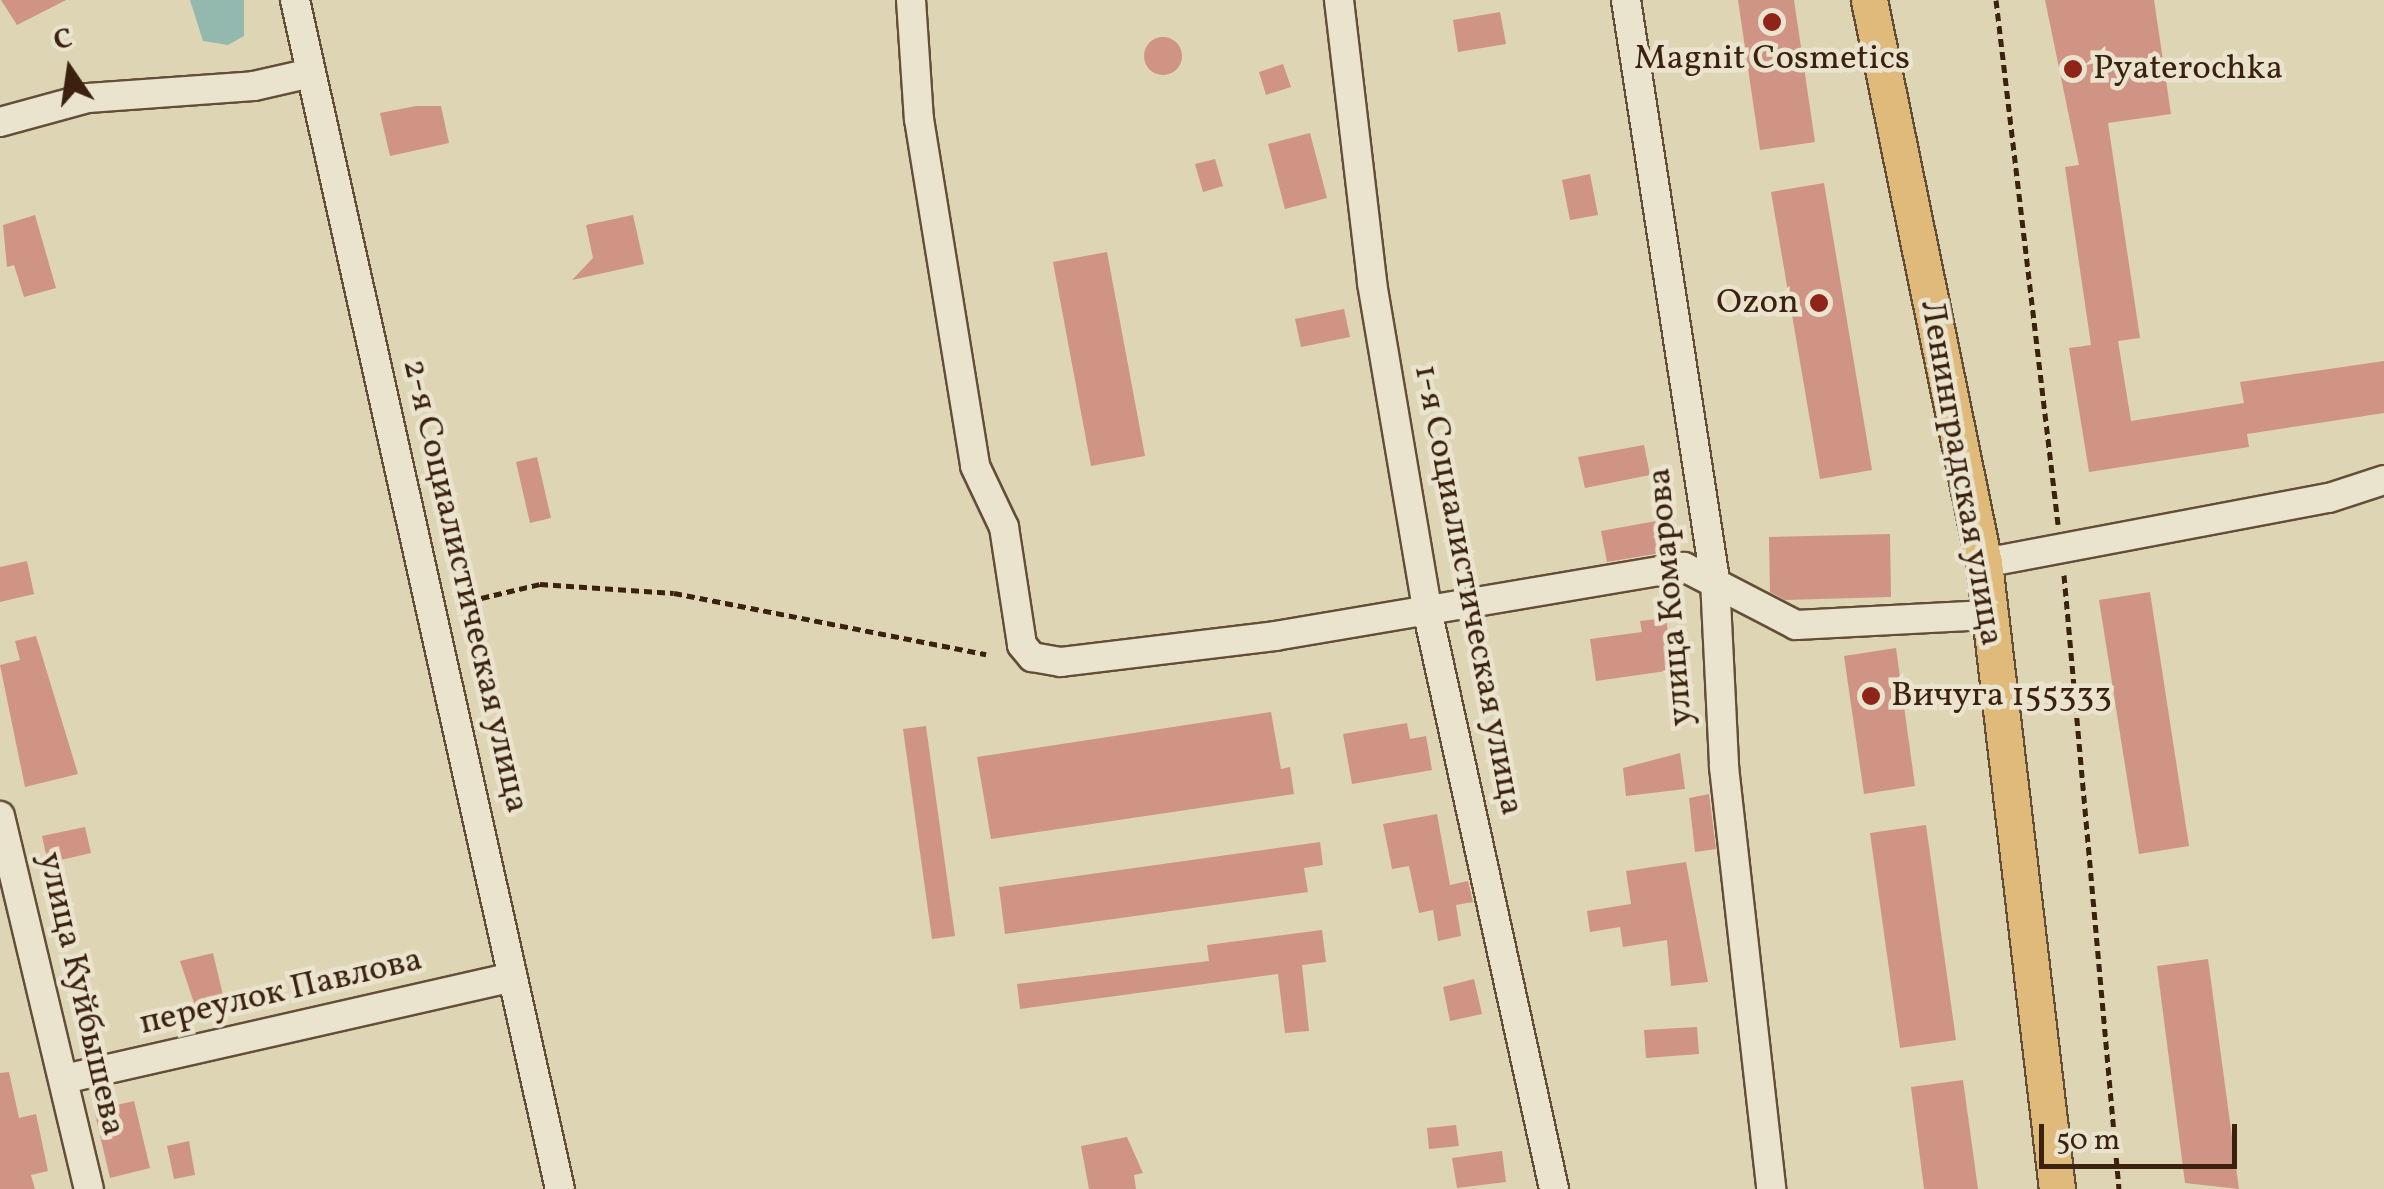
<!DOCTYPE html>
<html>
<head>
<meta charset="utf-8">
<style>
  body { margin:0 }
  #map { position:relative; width:2384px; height:1189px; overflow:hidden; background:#ded5b5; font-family:Vollkorn,serif }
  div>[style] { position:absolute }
  .water>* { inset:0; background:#93b9ae }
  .building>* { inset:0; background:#cf9484 }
  .round { border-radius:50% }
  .path>* { height:5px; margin-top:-2.5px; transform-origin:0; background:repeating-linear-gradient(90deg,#3b210e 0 8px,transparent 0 13px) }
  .roads { filter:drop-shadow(2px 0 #644e38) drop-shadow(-2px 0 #644e38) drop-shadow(0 2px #644e38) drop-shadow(0 -2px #644e38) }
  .minor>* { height:28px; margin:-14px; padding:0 14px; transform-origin:14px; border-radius:14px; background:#eae4cf }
  .major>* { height:35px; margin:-17.5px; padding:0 17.5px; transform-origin:17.5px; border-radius:17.5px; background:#dfba7a }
  .dots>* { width:28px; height:28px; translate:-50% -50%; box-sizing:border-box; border:5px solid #eae4cf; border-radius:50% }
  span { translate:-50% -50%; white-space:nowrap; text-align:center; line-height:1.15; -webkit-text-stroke:9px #eae4cf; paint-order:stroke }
  .poi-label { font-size:35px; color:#3b210e }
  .left { translate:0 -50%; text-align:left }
  .right { translate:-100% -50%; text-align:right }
  .street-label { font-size:35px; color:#3b210e }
  .north { position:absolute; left:20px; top:20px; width:100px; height:100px; -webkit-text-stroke:8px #eae4cf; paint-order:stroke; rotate:347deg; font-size:28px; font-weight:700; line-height:40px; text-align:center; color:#3b210e }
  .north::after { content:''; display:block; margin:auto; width:35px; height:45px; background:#3b210e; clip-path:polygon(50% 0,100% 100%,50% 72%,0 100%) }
  .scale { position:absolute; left:2039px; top:1124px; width:198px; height:45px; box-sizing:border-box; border:5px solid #3b210e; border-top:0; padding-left:12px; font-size:30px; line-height:35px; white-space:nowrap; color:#3b210e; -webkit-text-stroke:8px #eae4cf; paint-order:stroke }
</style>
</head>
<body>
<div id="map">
  <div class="water">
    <i style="clip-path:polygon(190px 0,244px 0,244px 36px,228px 45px,203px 41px)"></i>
  </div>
  <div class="building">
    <i style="clip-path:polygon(1px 0,66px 0,17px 25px)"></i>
    <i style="clip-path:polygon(1738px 0,1794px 0,1815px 142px,1760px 150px)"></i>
    <i style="clip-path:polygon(2045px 0,2154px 0,2171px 114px,2108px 123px,2140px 338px,2118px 341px,2131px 421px,2244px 403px,2240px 382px,2384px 361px,2384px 413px,2247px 434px,2249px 447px,2089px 472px,2069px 348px,2091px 345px,2065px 167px,2079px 165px)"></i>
    <i style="clip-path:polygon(1500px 12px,1506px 44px,1458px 52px,1453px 20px)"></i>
    <i class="round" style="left:1144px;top:37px;width:38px;height:38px"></i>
    <i style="clip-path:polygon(1283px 64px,1291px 87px,1266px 95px,1259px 72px)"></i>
    <i style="clip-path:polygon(416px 106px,441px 106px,449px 143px,390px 156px,380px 113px)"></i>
    <i style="clip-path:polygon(1310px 133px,1327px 198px,1285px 209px,1268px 144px)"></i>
    <i style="clip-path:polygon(1215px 159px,1223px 186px,1203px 192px,1195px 164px)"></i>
    <i style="clip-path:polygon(1590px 174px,1598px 215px,1570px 220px,1562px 180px)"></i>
    <i style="clip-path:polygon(1824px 183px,1872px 470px,1820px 479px,1771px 192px)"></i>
    <i style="clip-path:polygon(35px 215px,56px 288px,24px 297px,14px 265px,7px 267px,3px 225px)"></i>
    <i style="clip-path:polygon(633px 215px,644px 264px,572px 280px,593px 258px,586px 225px)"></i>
    <i style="clip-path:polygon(1107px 252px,1145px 456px,1091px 466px,1053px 262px)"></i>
    <i style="clip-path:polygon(1344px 309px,1350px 337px,1301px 347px,1295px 319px)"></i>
    <i style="clip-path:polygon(1644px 445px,1650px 475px,1585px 488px,1578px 457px)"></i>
    <i style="clip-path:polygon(537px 457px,551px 518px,530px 523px,516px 462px)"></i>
    <i style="clip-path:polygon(1673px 518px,1679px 550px,1607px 562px,1601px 531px)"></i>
    <i style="clip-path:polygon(1890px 534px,1891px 597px,1785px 600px,1770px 592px,1769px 537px)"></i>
    <i style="clip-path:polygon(27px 561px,34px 594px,0 602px,0 567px)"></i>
    <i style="clip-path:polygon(2150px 592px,2189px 846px,2139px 854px,2099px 600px)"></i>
    <i style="clip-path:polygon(1666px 618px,1673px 670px,1596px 681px,1590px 639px,1642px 632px,1640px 621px)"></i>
    <i style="clip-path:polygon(36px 636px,78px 774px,25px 787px,0 665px,20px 660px,15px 641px)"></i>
    <i style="clip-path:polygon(1896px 648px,1915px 786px,1864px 794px,1844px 656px)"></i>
    <i style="clip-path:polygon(1271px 712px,1281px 769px,1290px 767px,1294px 794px,991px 839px,977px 757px)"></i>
    <i style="clip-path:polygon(1407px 723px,1410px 739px,1426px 736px,1432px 770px,1352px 784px,1343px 734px)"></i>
    <i style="clip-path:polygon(926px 726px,955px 936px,932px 939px,903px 729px)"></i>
    <i style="clip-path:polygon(1680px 753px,1685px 789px,1626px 796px,1623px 768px)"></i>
    <i style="clip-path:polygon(1709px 794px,1716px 849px,1695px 852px,1689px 798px)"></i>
    <i style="clip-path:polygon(1437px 814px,1450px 885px,1468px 881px,1473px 902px,1456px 905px,1461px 936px,1438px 941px,1433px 910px,1419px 913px,1409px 866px,1392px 869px,1383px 824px)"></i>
    <i style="clip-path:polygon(1926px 825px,1956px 1040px,1900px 1048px,1870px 833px)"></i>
    <i style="clip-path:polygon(85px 827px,91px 853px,48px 863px,42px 836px)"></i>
    <i style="clip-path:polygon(1320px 842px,1323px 865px,1304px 868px,1308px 892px,1005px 934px,999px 887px)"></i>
    <i style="clip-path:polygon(1686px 862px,1708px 982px,1671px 986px,1667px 940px,1623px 947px,1620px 927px,1590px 932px,1587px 911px,1631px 904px,1626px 871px)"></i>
    <i style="clip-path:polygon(1322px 930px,1326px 962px,1302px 965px,1309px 1031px,1285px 1033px,1278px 974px,1020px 1009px,1017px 984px,1209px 961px,1207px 945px)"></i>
    <i style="clip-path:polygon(213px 953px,226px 1008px,198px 1015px,180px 961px)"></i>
    <i style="clip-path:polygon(2208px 959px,2239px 1189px,2185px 1183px,2157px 966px)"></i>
    <i style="clip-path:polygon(1474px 979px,1482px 1014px,1450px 1021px,1443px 987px)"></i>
    <i style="clip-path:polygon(1697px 1027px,1699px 1054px,1646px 1058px,1644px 1030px)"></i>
    <i style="clip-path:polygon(9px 1072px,19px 1118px,36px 1114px,48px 1171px,31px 1175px,35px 1189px,0 1189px,0 1073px)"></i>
    <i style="clip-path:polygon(1963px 1080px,1978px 1189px,1924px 1189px,1911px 1087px)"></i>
    <i style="clip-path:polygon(134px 1101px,150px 1168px,110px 1178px,94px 1110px)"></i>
    <i style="clip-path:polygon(1456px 1125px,1459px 1146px,1429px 1149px,1427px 1128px)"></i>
    <i style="clip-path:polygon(1127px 1137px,1143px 1173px,1134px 1175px,1136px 1189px,1089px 1189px,1081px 1146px)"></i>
    <i style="clip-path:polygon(189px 1141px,195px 1175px,174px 1179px,167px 1146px)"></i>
    <i style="clip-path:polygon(1502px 1151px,1506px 1182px,1457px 1188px,1452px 1158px)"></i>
  </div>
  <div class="path">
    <i style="left:1996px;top:0;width:528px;rotate:83.25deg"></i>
    <i style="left:2064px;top:575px;width:616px;rotate:84.88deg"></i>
    <i style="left:456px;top:604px;width:86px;rotate:-13.4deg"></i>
    <i style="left:540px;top:584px;width:134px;rotate:3.8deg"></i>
    <i style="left:674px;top:593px;width:318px;rotate:11.1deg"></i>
  </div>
  <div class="roads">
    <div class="minor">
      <i style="left:295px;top:0;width:1218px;rotate:77.44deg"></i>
      <i style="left:911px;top:0;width:119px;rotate:86.2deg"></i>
      <i style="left:919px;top:119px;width:351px;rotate:80.8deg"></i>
      <i style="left:975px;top:466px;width:68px;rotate:64.6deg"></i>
      <i style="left:1004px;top:527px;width:119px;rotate:81.3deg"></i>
      <i style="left:1022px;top:645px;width:16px;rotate:50deg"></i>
      <i style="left:1032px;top:657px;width:29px;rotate:10deg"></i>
      <i style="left:1061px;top:662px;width:216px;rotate:-6.9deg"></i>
      <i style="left:1275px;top:636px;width:415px;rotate:-9.6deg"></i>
      <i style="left:1684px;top:567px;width:126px;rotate:27.4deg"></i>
      <i style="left:1796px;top:625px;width:192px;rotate:-3deg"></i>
      <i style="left:1339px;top:0;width:285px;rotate:83.3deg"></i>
      <i style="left:1372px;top:283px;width:336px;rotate:80.4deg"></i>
      <i style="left:1428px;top:614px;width:589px;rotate:77.64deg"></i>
      <i style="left:1626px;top:0;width:587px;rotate:81.28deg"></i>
      <i style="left:1715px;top:580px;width:187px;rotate:87.2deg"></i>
      <i style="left:1724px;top:767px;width:425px;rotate:83.6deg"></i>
      <i style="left:0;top:122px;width:91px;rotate:-15.3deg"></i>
      <i style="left:88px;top:98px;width:166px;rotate:-4.1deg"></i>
      <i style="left:254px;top:86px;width:58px;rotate:-12.8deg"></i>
      <i style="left:1984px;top:563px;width:351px;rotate:-10.7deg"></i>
      <i style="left:2329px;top:498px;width:58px;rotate:-18.1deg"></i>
      <i style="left:0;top:816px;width:383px;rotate:76.6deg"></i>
      <i style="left:64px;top:1079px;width:460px;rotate:-12.8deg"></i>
    </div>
    <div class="major">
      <i style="left:1869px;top:0;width:575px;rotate:78.46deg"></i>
      <i style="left:1984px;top:563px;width:630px;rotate:83.35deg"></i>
    </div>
  </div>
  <div class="dots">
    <i style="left:1772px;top:22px;background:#8f2418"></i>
    <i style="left:2073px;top:69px;background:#8f2418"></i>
    <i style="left:1819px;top:303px;background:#8f2418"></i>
    <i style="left:1871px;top:696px;background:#8f2418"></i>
  </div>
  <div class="poi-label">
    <span style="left:1772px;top:59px">Magnit Cosmetics</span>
    <span class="left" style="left:2093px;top:69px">Pyaterochka</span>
    <span class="right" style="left:1799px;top:303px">Ozon</span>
    <span class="left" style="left:1891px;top:696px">Вичуга 155333</span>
  </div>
  <div class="street-label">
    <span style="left:1961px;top:473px;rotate:80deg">Ленинградская улица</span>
    <span style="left:465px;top:586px;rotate:77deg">2-я Социалистическая улица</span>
    <span style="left:1468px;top:590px;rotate:79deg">1-я Социалистическая улица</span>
    <span style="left:1671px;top:597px;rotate:-95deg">улица Комарова</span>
    <span style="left:281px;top:992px;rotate:-13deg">переулок Павлова</span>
    <span style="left:81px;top:994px;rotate:77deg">улица Куйбышева</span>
  </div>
  <div class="north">С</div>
  <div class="scale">50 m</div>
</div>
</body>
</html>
